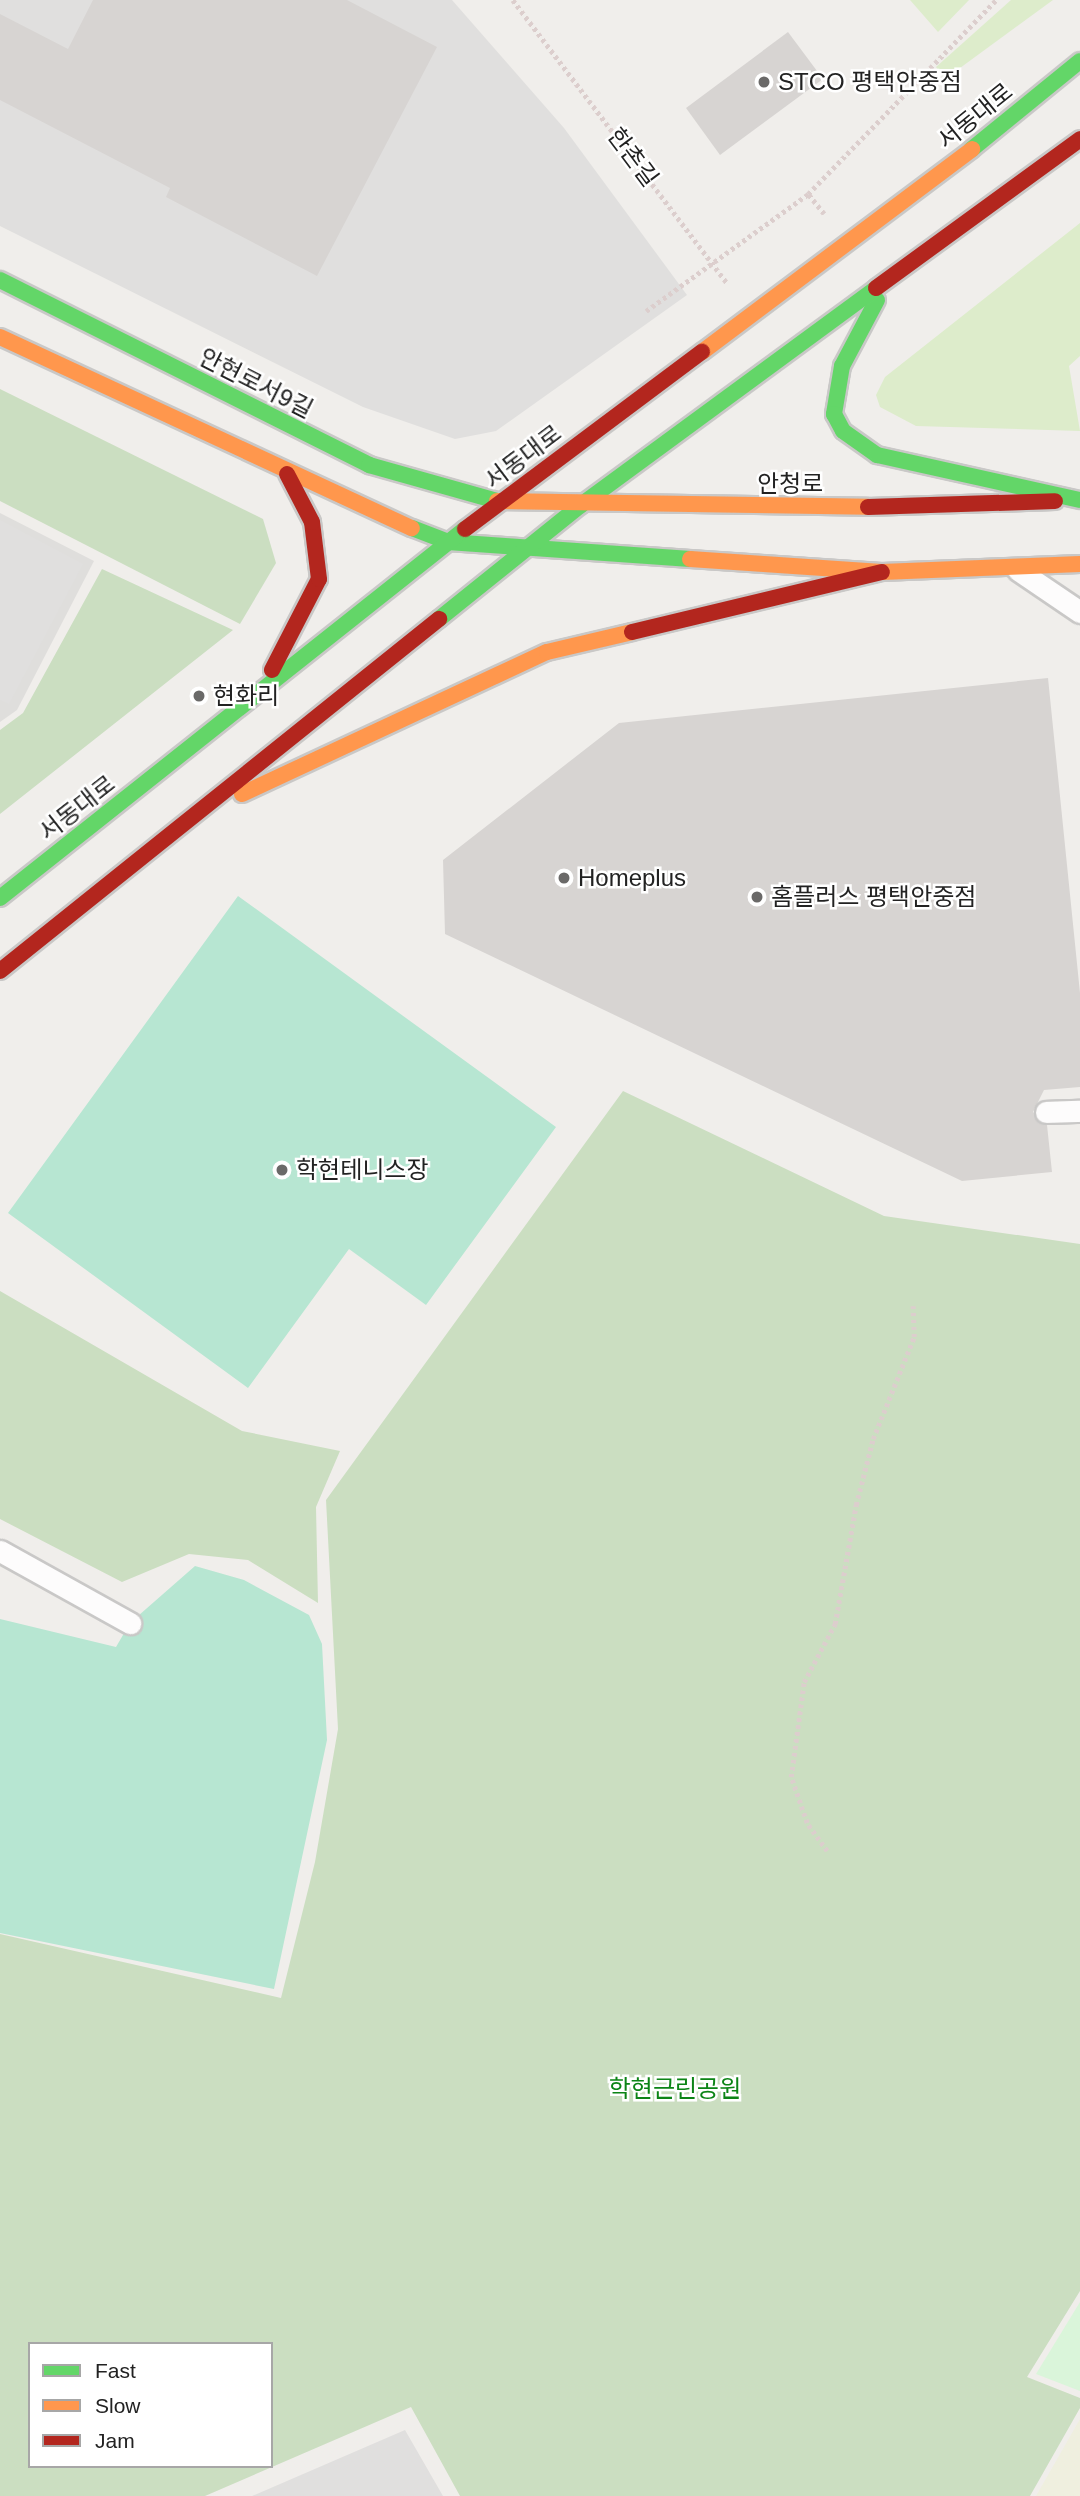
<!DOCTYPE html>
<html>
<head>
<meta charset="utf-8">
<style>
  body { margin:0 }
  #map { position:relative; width:1080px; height:2496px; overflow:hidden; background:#f0eeeb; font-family:Arial,"Noto Sans KR",sans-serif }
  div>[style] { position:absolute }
  .residential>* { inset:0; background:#dfdedc }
  .farmland>* { inset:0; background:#efefdf }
  .grass>* { inset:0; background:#ddeccb }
  .forest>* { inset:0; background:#cbdec1 }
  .park>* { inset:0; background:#daf5da }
  .pitch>* { inset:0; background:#b7e6d2 }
  .parking>* { inset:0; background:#e0dfde }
  .building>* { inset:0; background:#d7d4d2 }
  .path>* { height:4.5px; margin-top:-2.25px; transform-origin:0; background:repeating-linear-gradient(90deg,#dccecd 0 3.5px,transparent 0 7px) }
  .roads { filter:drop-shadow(2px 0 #c9c8c7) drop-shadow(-2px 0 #c9c8c7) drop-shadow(0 2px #c9c8c7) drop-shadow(0 -2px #c9c8c7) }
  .lane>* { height:21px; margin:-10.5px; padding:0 10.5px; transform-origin:10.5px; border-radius:10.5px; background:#fdfcfc }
  .fast>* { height:16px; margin:-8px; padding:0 8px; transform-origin:8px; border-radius:8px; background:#63d668 }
  .slow>* { height:16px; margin:-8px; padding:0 8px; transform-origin:8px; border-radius:8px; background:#ff974d }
  .jam>* { height:16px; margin:-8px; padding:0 8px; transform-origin:8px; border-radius:8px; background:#b3261e }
  .dots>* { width:19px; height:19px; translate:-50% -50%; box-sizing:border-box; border:4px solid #fff; border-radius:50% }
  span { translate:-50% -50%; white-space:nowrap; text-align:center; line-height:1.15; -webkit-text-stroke:5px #fff; paint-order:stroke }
  .poi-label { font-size:24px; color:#222 }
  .left { translate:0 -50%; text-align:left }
  .street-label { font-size:24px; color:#222 }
  .park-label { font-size:24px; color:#0c8416 }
  .legend { position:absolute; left:28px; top:2342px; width:245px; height:126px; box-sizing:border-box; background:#fff; border:2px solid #a7a7a7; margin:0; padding:9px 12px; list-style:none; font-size:21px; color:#222 }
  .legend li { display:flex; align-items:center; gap:14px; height:35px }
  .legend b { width:35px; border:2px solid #a7a7a7 }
</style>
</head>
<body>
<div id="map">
  <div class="residential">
    <i style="clip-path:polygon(0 513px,94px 561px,17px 710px,0 722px)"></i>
  </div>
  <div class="farmland">
    <i style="clip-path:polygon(1080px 2419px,1080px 2496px,1036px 2496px)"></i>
  </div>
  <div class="grass">
    <i style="clip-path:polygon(910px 0,969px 0,938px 32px)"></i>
    <i style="clip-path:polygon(1011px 0,1053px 0,945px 79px,936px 67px)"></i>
    <i style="clip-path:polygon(1080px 223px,1080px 356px,1069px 366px,1080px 431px,916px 426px,880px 407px,876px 395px,885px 377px)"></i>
  </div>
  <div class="forest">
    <i style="clip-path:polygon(0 389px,263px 519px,276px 563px,240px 624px,0 501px)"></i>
    <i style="clip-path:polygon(102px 569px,233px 630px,0 814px,0 730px,23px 713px)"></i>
    <i style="clip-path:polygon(evenodd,623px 1091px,884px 1216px,1080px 1244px,1080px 2291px,1027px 2377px,1080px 2398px,1080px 2408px,1030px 2496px,460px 2496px,411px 2407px,205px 2496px,0 2496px,0 1934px,281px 1998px,315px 1862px,338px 1729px,326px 1500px,623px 1091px,30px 2344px,271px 2344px,271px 2466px,30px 2466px,30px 2344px)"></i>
    <i style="clip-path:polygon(0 1291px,242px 1431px,340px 1451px,316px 1507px,318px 1603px,248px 1560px,189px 1554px,122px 1582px,0 1519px)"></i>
  </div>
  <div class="park">
    <i style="clip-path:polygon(1080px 2302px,1080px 2391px,1036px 2374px)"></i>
  </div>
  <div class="pitch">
    <i style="clip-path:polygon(238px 896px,556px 1127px,426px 1305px,349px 1249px,248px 1388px,8px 1213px)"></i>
    <i style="clip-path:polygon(195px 1566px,244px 1580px,309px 1615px,322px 1644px,327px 1740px,274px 1989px,0 1933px,0 1619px,116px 1647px,130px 1623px)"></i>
  </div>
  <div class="parking">
    <i style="clip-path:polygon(0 0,452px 0,564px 128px,687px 295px,496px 431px,455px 439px,363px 407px,0 226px)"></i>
    <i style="clip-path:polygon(0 520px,83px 564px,9px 704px,0 700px)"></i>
    <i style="clip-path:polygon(405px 2430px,443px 2496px,251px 2496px,252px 2496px)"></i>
  </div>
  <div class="building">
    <i style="clip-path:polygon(93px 0,347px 0,437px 47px,317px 276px,166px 197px,170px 188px,0 100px,0 14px,68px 49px)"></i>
    <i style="clip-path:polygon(788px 32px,823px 79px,720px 155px,686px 108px)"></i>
    <i style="clip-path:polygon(1048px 678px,1080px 993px,1080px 1087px,1044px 1090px,1033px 1112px,1047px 1125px,1052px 1172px,962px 1181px,445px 934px,443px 860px,619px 723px)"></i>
  </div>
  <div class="path">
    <i style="left:513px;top:0;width:356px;rotate:52.9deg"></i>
    <i style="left:824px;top:214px;width:26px;rotate:-129deg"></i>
    <i style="left:808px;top:194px;width:270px;rotate:-45.9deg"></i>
    <i style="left:646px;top:311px;width:200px;rotate:-35.8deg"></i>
    <i style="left:827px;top:1851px;width:34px;rotate:-126deg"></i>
    <i style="left:807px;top:1823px;width:49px;rotate:-109.2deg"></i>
    <i style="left:791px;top:1777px;width:96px;rotate:-82.2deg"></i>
    <i style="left:804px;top:1682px;width:66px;rotate:-61.9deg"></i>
    <i style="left:835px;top:1624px;width:121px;rotate:-80deg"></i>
    <i style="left:856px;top:1505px;width:68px;rotate:-75.6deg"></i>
    <i style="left:873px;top:1439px;width:110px;rotate:-68.1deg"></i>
    <i style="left:914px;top:1337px;width:31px;rotate:-92deg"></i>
  </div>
  <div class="roads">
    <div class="lane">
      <i style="left:1018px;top:570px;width:75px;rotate:34.1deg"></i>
      <i style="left:1046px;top:1112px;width:34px;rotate:-2deg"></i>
      <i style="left:0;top:1551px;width:149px;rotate:29deg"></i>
    </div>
    <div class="fast">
      <i style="left:972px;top:149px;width:139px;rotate:-39.2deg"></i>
      <i style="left:0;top:280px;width:413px;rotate:26.6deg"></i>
      <i style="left:369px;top:465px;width:133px;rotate:15.7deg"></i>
      <i style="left:877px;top:300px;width:75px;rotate:117.9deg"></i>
      <i style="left:842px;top:366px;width:49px;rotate:99.5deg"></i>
      <i style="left:834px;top:414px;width:19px;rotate:62deg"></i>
      <i style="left:843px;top:431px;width:42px;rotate:35.2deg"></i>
      <i style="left:877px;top:455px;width:208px;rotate:12.5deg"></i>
      <i style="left:412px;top:528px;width:39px;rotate:21deg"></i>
      <i style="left:448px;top:542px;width:243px;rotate:4deg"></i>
      <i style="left:439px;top:619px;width:182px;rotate:-38.8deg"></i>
      <i style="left:581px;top:505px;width:366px;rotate:-36.3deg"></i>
      <i style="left:0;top:898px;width:594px;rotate:-38.43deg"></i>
    </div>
    <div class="slow">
      <i style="left:0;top:337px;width:454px;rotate:24.9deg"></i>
      <i style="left:702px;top:352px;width:338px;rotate:-36.9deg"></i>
      <i style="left:497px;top:501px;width:371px;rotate:0.9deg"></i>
      <i style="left:690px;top:559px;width:192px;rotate:3.9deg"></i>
      <i style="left:882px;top:572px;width:198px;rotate:-2.3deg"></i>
      <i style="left:242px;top:794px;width:336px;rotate:-25deg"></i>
      <i style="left:547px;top:652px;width:87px;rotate:-13.2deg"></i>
    </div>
    <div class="jam">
      <i style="left:876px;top:288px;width:253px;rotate:-36.1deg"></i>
      <i style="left:868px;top:507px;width:187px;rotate:-1.8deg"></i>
      <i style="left:465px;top:529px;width:296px;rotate:-36.8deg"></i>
      <i style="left:632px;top:632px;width:257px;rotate:-13.5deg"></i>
      <i style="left:272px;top:670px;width:102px;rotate:-62.7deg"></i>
      <i style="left:319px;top:579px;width:57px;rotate:-97deg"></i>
      <i style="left:312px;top:522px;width:54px;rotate:-117.5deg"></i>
      <i style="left:0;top:971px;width:563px;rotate:-38.72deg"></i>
    </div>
  </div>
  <div class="dots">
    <i style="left:764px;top:82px;background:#6a6968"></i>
    <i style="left:199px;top:696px;background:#6a6968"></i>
    <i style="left:564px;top:878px;background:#6a6968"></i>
    <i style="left:757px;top:897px;background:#6a6968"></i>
    <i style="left:282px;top:1170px;background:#6a6968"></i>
  </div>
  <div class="poi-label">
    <span class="left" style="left:778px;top:82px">STCO 평택안중점</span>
    <span class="left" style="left:213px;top:696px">현화리</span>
    <span class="left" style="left:578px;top:878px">Homeplus</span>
    <span class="left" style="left:771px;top:897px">홈플러스 평택안중점</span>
    <span class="left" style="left:296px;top:1170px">학현테니스장</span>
  </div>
  <div class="street-label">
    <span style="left:975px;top:116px;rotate:-39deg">서동대로</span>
    <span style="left:633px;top:157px;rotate:53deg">한촌길</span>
    <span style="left:256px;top:383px;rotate:27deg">안현로서9길</span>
    <span style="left:523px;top:457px;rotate:-37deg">서동대로</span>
    <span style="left:790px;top:484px">안청로</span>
    <span style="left:77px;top:808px;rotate:-38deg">서동대로</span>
  </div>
  <div class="park-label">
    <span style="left:675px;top:2089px">학현근린공원</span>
  </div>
  <ul class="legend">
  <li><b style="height:9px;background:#63d668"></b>Fast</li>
  <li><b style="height:9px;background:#ff974d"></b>Slow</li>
  <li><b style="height:9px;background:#b3261e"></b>Jam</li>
  </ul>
</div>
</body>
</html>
